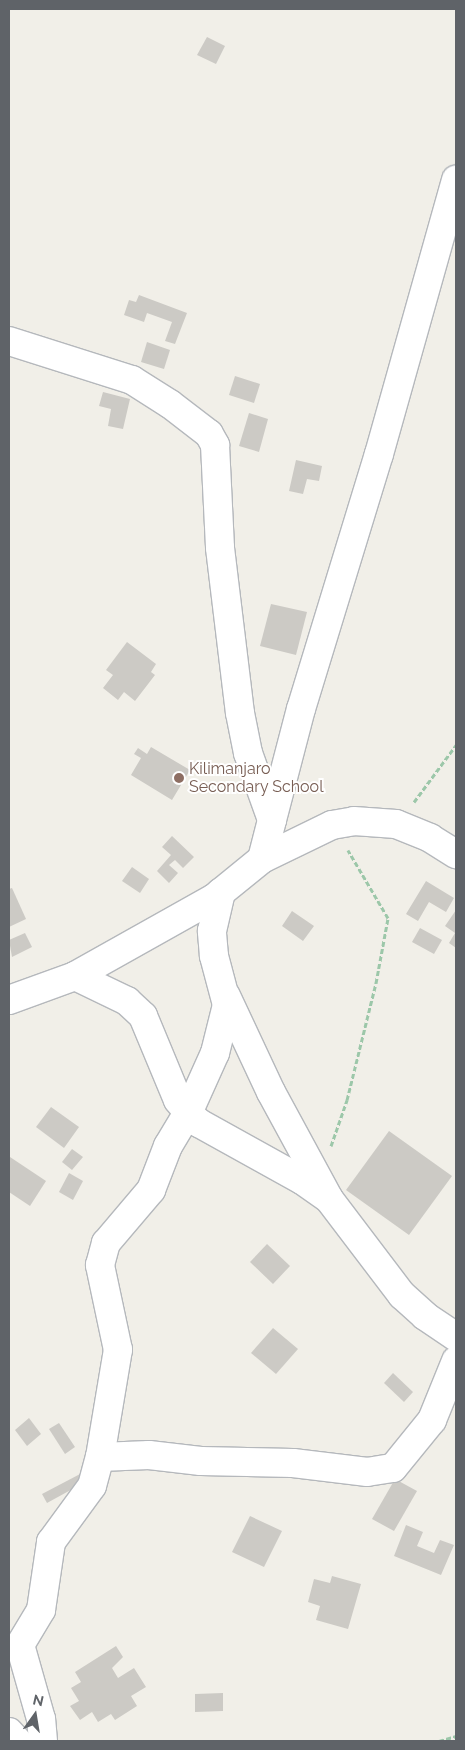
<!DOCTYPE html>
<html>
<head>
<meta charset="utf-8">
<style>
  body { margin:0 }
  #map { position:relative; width:465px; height:1750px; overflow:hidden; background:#f1efe8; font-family:Raleway,sans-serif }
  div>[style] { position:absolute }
  .building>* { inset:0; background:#cccac5 }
  .path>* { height:3px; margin-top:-1.5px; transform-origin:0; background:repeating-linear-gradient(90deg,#9cc7a9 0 5px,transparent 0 7.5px) }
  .roads { filter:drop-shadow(1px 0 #b5b8bc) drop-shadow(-1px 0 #b5b8bc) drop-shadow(0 1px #b5b8bc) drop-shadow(0 -1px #b5b8bc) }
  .minor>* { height:28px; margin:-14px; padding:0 14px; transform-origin:14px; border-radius:14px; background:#fff }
  .dots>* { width:14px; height:14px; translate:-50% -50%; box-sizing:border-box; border:2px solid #fff; border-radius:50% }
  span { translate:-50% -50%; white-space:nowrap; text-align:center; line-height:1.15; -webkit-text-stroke:4px #fff; paint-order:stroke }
  .education-label { font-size:16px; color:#785e54 }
  .left { translate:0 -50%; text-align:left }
  .frame { position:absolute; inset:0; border:10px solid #5f6368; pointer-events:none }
  .north { position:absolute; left:10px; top:1690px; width:50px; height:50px; -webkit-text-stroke:4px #fff; paint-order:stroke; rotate:13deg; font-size:14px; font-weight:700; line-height:20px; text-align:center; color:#5f6368 }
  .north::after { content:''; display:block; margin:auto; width:18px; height:22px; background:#5f6368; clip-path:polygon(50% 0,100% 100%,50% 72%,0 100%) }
</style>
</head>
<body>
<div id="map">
  <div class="building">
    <i style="clip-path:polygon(207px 37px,225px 46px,216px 64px,197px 55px)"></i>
    <i style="clip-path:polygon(139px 295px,187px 313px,175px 344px,165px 341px,172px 322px,147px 313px,144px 322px,124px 315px,129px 300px,136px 302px)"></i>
    <i style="clip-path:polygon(147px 342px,170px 350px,164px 369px,141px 362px)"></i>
    <i style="clip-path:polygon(235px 376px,260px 384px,254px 403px,229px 395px)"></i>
    <i style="clip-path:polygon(103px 392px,130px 399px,123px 429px,108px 426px,111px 409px,99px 406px)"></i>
    <i style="clip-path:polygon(249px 413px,268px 419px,259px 452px,239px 446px)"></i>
    <i style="clip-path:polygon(296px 460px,322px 466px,319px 481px,307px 479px,303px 494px,289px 491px)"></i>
    <i style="clip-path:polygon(271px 604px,307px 612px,296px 655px,260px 646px)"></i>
    <i style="clip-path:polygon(127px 642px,156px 664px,151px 672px,155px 675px,135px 701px,124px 692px,118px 700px,103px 688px,113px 675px,106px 670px)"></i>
    <i style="clip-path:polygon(151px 747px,190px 770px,172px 800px,131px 775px,141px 758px,134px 754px,138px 748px,147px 754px)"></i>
    <i style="clip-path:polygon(172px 836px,194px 857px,183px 868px,175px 860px,169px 865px,178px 873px,169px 883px,157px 871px,171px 855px,162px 847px)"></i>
    <i style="clip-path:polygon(132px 867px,149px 879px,140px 893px,122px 881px)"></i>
    <i style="clip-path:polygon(426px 881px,454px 898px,446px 912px,429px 902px,418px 921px,406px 914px)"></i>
    <i style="clip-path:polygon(12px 888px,26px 919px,9px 927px,9px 889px)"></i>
    <i style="clip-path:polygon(456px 910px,456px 948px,449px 943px,455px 933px,445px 926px)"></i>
    <i style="clip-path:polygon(292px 911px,314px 926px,303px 941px,282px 926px)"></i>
    <i style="clip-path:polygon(420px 928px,442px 940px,434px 954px,412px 942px)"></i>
    <i style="clip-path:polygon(25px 933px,32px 947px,12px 957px,9px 940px)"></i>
    <i style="clip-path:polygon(51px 1107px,79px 1127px,64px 1148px,36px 1127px)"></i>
    <i style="clip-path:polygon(389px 1131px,452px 1176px,409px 1235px,346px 1190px)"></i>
    <i style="clip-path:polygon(72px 1149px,83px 1157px,72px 1170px,62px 1162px)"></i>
    <i style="clip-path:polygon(10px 1157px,46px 1181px,30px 1206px,9px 1192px)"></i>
    <i style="clip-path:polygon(69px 1173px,83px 1181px,73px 1200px,59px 1192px)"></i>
    <i style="clip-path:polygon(267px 1244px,290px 1266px,273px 1284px,250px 1262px)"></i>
    <i style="clip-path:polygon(273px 1328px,298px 1349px,276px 1374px,251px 1353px)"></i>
    <i style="clip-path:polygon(393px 1373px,413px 1392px,404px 1402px,384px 1383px)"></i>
    <i style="clip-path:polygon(29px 1418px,41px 1434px,27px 1446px,15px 1430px)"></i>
    <i style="clip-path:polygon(59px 1423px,75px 1447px,65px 1454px,49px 1429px)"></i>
    <i style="clip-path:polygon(82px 1473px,87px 1481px,47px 1503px,42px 1494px)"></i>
    <i style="clip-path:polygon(395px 1479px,417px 1491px,394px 1531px,372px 1519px)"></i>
    <i style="clip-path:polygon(250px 1516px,282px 1531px,264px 1567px,232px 1552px)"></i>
    <i style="clip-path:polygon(406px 1525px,423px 1532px,417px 1546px,434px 1553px,440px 1540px,454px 1545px,441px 1575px,394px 1556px)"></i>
    <i style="clip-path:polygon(332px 1576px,361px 1584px,348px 1629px,316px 1620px,320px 1606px,308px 1602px,314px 1579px,330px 1583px)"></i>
    <i style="clip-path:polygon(116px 1646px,123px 1657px,112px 1668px,118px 1678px,134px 1668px,146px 1687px,131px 1696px,137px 1706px,115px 1720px,111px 1714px,98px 1722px,92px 1712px,80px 1720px,70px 1706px,79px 1701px,71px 1688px,81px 1682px,75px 1672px)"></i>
    <i style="clip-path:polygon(223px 1693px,223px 1711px,195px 1712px,195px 1694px)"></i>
  </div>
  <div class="path">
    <i style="left:414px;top:802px;width:71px;rotate:-53.6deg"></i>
    <i style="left:331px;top:1146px;width:49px;rotate:-70.8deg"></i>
    <i style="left:347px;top:1100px;width:121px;rotate:-76.1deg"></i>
    <i style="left:376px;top:983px;width:66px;rotate:-79.5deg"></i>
    <i style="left:388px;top:918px;width:79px;rotate:-120.5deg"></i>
    <i style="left:439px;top:1741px;width:18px;rotate:-16deg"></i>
  </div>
  <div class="roads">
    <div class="minor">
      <i style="left:9px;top:341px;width:129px;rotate:17.6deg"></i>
      <i style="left:132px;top:380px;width:45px;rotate:32.3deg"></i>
      <i style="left:170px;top:404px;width:49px;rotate:37.6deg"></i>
      <i style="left:209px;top:434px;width:13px;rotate:61deg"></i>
      <i style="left:215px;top:445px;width:103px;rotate:87.2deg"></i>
      <i style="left:220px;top:548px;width:166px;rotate:83.1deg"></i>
      <i style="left:240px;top:713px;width:41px;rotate:78.7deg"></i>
      <i style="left:248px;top:753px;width:71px;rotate:70.3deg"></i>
      <i style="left:272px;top:820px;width:40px;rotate:104.4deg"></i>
      <i style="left:272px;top:820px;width:115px;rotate:-75.4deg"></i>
      <i style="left:301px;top:709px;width:267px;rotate:-73deg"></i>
      <i style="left:379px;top:454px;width:285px;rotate:-74.3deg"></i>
      <i style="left:75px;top:976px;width:58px;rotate:25.7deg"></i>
      <i style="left:127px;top:1001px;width:22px;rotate:43deg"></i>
      <i style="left:143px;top:1016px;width:91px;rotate:67.4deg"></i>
      <i style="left:178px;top:1100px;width:16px;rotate:52deg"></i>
      <i style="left:188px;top:1113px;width:15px;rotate:42deg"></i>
      <i style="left:199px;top:1123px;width:118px;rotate:29deg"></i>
      <i style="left:302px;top:1180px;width:33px;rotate:35deg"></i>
      <i style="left:329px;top:1199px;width:121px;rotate:52.8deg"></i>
      <i style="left:402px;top:1295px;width:31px;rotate:42deg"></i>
      <i style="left:425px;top:1316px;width:37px;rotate:34deg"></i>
      <i style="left:226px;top:996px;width:106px;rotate:64.9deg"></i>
      <i style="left:271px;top:1092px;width:119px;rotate:61.5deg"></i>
      <i style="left:9px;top:1000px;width:70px;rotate:-20deg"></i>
      <i style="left:75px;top:976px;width:159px;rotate:-29.3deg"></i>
      <i style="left:214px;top:898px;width:62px;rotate:-39.1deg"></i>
      <i style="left:262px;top:859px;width:78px;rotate:-25.9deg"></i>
      <i style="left:332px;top:825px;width:22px;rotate:-10deg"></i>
      <i style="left:354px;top:821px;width:42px;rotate:4.1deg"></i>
      <i style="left:396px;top:824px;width:37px;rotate:22deg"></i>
      <i style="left:430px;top:838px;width:31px;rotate:32deg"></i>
      <i style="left:100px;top:1457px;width:49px;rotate:-2.3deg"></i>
      <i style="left:149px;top:1455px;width:52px;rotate:6.6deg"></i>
      <i style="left:201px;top:1461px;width:92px;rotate:1.2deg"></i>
      <i style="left:293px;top:1463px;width:75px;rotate:6.9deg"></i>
      <i style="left:367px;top:1472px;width:26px;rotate:-9deg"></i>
      <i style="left:393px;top:1468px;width:62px;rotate:-50.9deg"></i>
      <i style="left:432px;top:1420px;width:64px;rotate:-67.9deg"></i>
      <i style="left:9px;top:1732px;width:12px;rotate:48deg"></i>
      <i style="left:43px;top:1741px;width:22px;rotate:-95deg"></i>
      <i style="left:41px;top:1719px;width:77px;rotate:-105.8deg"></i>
      <i style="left:20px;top:1645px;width:41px;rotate:-59deg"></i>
      <i style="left:41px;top:1610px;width:69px;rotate:-81.6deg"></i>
      <i style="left:51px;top:1542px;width:69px;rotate:-53.8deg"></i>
      <i style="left:92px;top:1486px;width:30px;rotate:-75deg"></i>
      <i style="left:100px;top:1457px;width:109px;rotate:-80.5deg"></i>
      <i style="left:118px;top:1350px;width:87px;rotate:-102deg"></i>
      <i style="left:100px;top:1265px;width:23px;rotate:-75deg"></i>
      <i style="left:106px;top:1243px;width:70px;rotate:-49.7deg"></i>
      <i style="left:151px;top:1190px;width:47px;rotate:-68.9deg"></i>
      <i style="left:168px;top:1146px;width:39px;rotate:-59deg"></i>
      <i style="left:188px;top:1113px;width:66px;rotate:-65.8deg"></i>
      <i style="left:215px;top:1053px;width:49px;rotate:-76deg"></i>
      <i style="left:227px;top:1005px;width:51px;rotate:-104.9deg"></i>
      <i style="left:214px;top:956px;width:25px;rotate:-95deg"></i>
      <i style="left:212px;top:931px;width:40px;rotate:-77deg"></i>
    </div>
  </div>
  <div class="dots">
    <i style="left:179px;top:778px;background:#8d6e63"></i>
  </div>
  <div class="education-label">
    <span class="left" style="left:189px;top:778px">Kilimanjaro<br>Secondary School</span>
  </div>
  <div class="frame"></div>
  <div class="north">N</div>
</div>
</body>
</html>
